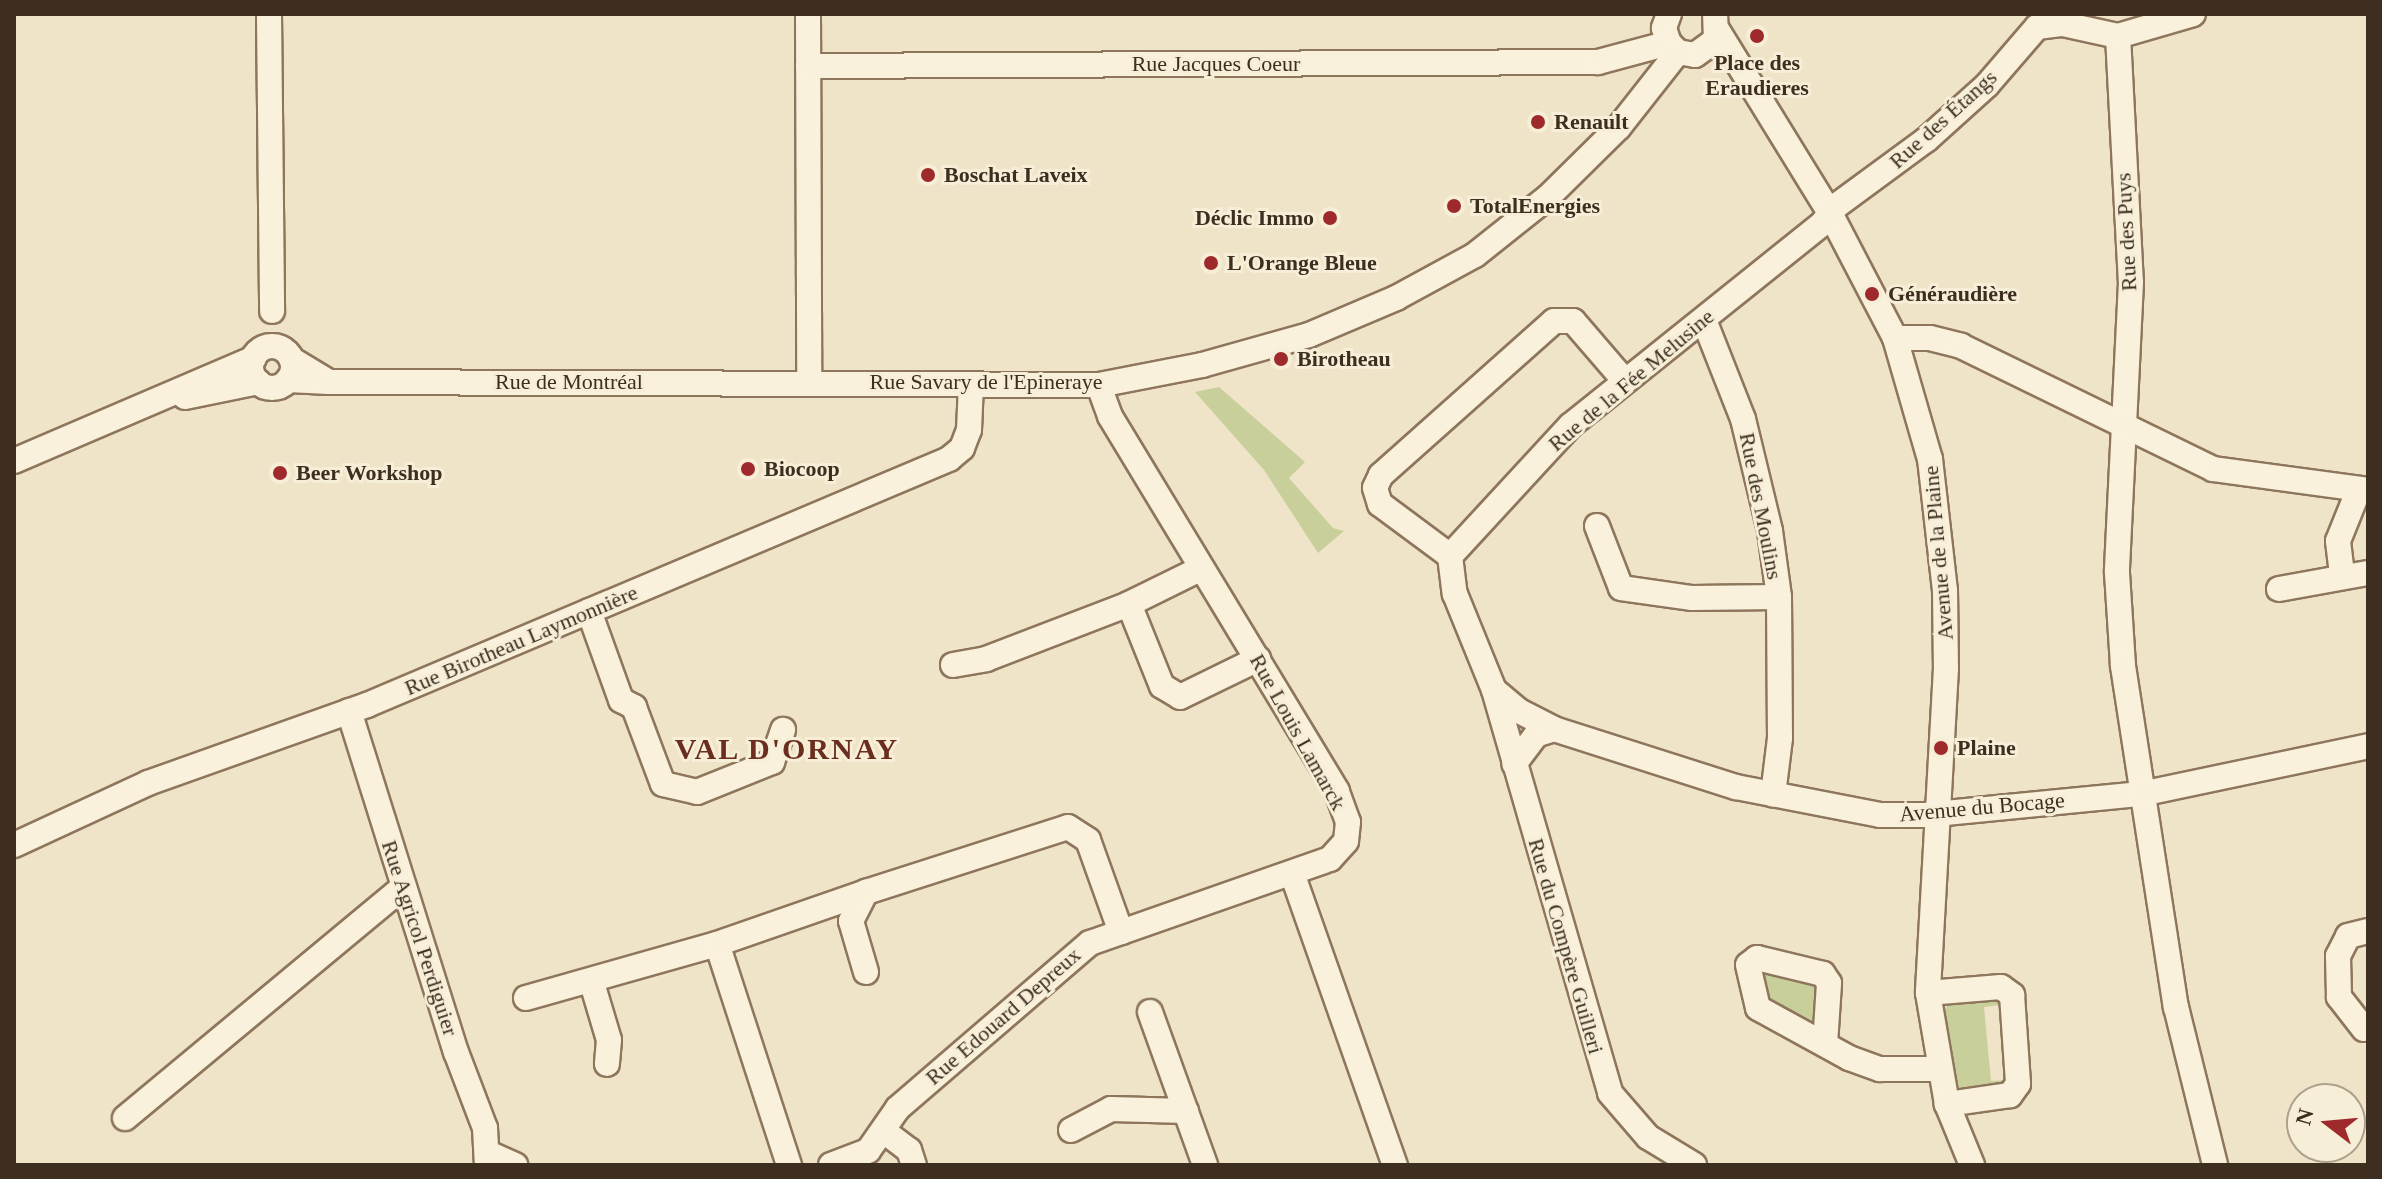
<!DOCTYPE html>
<html>
<head>
<meta charset="utf-8">
<style>
  body { margin:0 }
  #map { position:relative; width:2382px; height:1179px; overflow:hidden; background:#f0e4c8; font-family:"Times New Roman",serif }
  div>[style] { position:absolute }
  .green>* { inset:0; background:#c9cf9b }
  .roads { filter:drop-shadow(2px 0 #8d765c) drop-shadow(-2px 0 #8d765c) drop-shadow(0 2px #8d765c) drop-shadow(0 -2px #8d765c) }
  .minor>* { height:24px; margin:-12px; padding:0 12px; transform-origin:12px; border-radius:12px; background:#faf1dc }
  .minor>.ring { margin:-12px; padding:0; box-sizing:content-box; background:none; border:24px solid #faf1dc; border-radius:50% }
  .dots>* { width:22px; height:22px; translate:-50% -50%; box-sizing:border-box; border:4px solid #f7eed8; border-radius:50% }
  span { translate:-50% -50%; white-space:nowrap; text-align:center; line-height:1.15; -webkit-text-stroke:6px #f7eed8; paint-order:stroke }
  .poi-label { font-size:22px; color:#3d2e20; font-weight:700 }
  .left { translate:0 -50%; text-align:left }
  .right { translate:-100% -50%; text-align:right }
  .street-label { font-size:22px; color:#3d2e20 }
  .district-label { font-size:30px; color:#6b2e1e; font-weight:700; letter-spacing:2px }
  .frame { position:absolute; inset:0; border:16px solid #3d2e20; pointer-events:none }
  .north { position:absolute; left:2286px; top:1083px; width:80px; height:80px; box-sizing:border-box; background:#f7eed8; border:2px solid #ada18e; border-radius:50%; rotate:286deg; font-size:22px; font-weight:700; line-height:32px; text-align:center; color:#3d2e20 }
  .north::after { content:''; display:block; margin:auto; width:28px; height:36px; background:#9e2a2b; clip-path:polygon(50% 0,100% 100%,50% 72%,0 100%) }
</style>
</head>
<body>
<div id="map">
  <div class="green">
    <i style="clip-path:polygon(1219px 387px,1305px 462px,1289px 478px,1333px 528px,1344px 531px,1318px 553px,1264px 470px,1195px 392px)"></i>
    <i style="clip-path:polygon(1765px 969px,1817px 987px,1812px 1023px,1767px 1003px,1760px 971px)"></i>
    <i style="clip-path:polygon(1997px 999px,2001px 1005px,1984px 1007px,1991px 1081px,2008px 1080px,1967px 1093px,1951px 1082px,1942px 1010px,1952px 1003px)"></i>
  </div>
  <div class="roads">
    <div class="minor">
      <i style="left:269px;top:14px;width:297px;rotate:89.4deg"></i>
      <i style="left:808px;top:14px;width:368px;rotate:89.8deg"></i>
      <i style="left:1669px;top:14px;width:15px;rotate:110deg"></i>
      <i style="left:1664px;top:28px;width:16px;rotate:72deg"></i>
      <i style="left:1669px;top:43px;width:13px;rotate:45deg"></i>
      <i style="left:1678px;top:52px;width:17px;rotate:10deg"></i>
      <i style="left:1695px;top:55px;width:26px;rotate:-36deg"></i>
      <i style="left:1716px;top:40px;width:26px;rotate:-92deg"></i>
      <i style="left:1718px;top:31px;width:214px;rotate:58.4deg"></i>
      <i style="left:1830px;top:213px;width:141px;rotate:62.5deg"></i>
      <i style="left:1895px;top:338px;width:126px;rotate:73.9deg"></i>
      <i style="left:1930px;top:459px;width:132px;rotate:83.5deg"></i>
      <i style="left:1945px;top:590px;width:78px;rotate:89.3deg"></i>
      <i style="left:1946px;top:668px;width:325px;rotate:93.2deg"></i>
      <i style="left:1928px;top:993px;width:113px;rotate:80.3deg"></i>
      <i style="left:1947px;top:1104px;width:66px;rotate:67.7deg"></i>
      <i style="left:2118px;top:36px;width:246px;rotate:87deg"></i>
      <i style="left:2131px;top:282px;width:291px;rotate:92.8deg"></i>
      <i style="left:2117px;top:573px;width:93px;rotate:86.3deg"></i>
      <i style="left:2123px;top:666px;width:345px;rotate:81.2deg"></i>
      <i style="left:2176px;top:1007px;width:163px;rotate:76.1deg"></i>
      <i style="left:808px;top:66px;width:790px;rotate:-0.29deg"></i>
      <i style="left:1598px;top:62px;width:73px;rotate:-15deg"></i>
      <i style="left:1704px;top:320px;width:106px;rotate:68.5deg"></i>
      <i style="left:1743px;top:419px;width:115px;rotate:76.4deg"></i>
      <i style="left:1770px;top:531px;width:67px;rotate:82.2deg"></i>
      <i style="left:1779px;top:597px;width:141px;rotate:89.6deg"></i>
      <i style="left:1780px;top:738px;width:57px;rotate:97deg"></i>
      <i style="left:1895px;top:338px;width:35px"></i>
      <i style="left:1930px;top:338px;width:32px;rotate:14deg"></i>
      <i style="left:1961px;top:346px;width:280px;rotate:26deg"></i>
      <i style="left:2213px;top:469px;width:156px;rotate:7.7deg"></i>
      <i class="ring" style="left:251px;top:346px;width:18px;height:18px"></i>
      <i style="left:288px;top:380px;width:41px;rotate:2.8deg"></i>
      <i style="left:329px;top:382px;width:44px;rotate:-148.8deg"></i>
      <i style="left:1624px;top:380px;width:78px;rotate:-130.8deg"></i>
      <i style="left:1573px;top:321px;width:19px;rotate:180deg"></i>
      <i style="left:1554px;top:321px;width:232px;rotate:138.3deg"></i>
      <i style="left:1381px;top:475px;width:14px;rotate:115deg"></i>
      <i style="left:1375px;top:488px;width:17px;rotate:73deg"></i>
      <i style="left:1380px;top:504px;width:87px;rotate:36.6deg"></i>
      <i style="left:1450px;top:556px;width:178px;rotate:-47.3deg"></i>
      <i style="left:1571px;top:425px;width:322px;rotate:-38.7deg"></i>
      <i style="left:1822px;top:224px;width:23px;rotate:-52deg"></i>
      <i style="left:1836px;top:206px;width:112px;rotate:-36.3deg"></i>
      <i style="left:1926px;top:140px;width:82px;rotate:-42deg"></i>
      <i style="left:1987px;top:85px;width:77px;rotate:-49.2deg"></i>
      <i style="left:2037px;top:27px;width:26px;rotate:-7deg"></i>
      <i style="left:2063px;top:24px;width:56px;rotate:12.3deg"></i>
      <i style="left:2118px;top:36px;width:78px;rotate:-16.3deg"></i>
      <i style="left:329px;top:382px;width:770px;rotate:0.22deg"></i>
      <i style="left:1099px;top:385px;width:105px;rotate:-11deg"></i>
      <i style="left:1202px;top:365px;width:111px;rotate:-15.7deg"></i>
      <i style="left:1309px;top:335px;width:95px;rotate:-23deg"></i>
      <i style="left:1396px;top:298px;width:90px;rotate:-28.6deg"></i>
      <i style="left:1475px;top:255px;width:93px;rotate:-38.5deg"></i>
      <i style="left:1548px;top:197px;width:100px;rotate:-44.6deg"></i>
      <i style="left:1619px;top:127px;width:95px;rotate:-51.8deg"></i>
      <i style="left:185px;top:397px;width:75px;rotate:-11.6deg"></i>
      <i style="left:14px;top:461px;width:261px;rotate:-23.2deg"></i>
      <i style="left:1597px;top:526px;width:66px;rotate:68.8deg"></i>
      <i style="left:1621px;top:588px;width:72px;rotate:8deg"></i>
      <i style="left:1692px;top:598px;width:87px;rotate:-0.7deg"></i>
      <i style="left:1450px;top:556px;width:38px;rotate:83deg"></i>
      <i style="left:1455px;top:594px;width:104px;rotate:67.9deg"></i>
      <i style="left:1494px;top:690px;width:33px;rotate:40deg"></i>
      <i style="left:1519px;top:711px;width:39px;rotate:27deg"></i>
      <i style="left:1554px;top:729px;width:19px;rotate:162deg"></i>
      <i style="left:1536px;top:735px;width:36px;rotate:127deg"></i>
      <i style="left:1200px;top:569px;width:79px;rotate:153.8deg"></i>
      <i style="left:1129px;top:604px;width:88px;rotate:68.1deg"></i>
      <i style="left:1162px;top:686px;width:21px;rotate:31deg"></i>
      <i style="left:1180px;top:697px;width:87px;rotate:-26deg"></i>
      <i style="left:2342px;top:574px;width:33px;rotate:-97deg"></i>
      <i style="left:2338px;top:541px;width:56px;rotate:-68deg"></i>
      <i style="left:2279px;top:589px;width:90px;rotate:-10.2deg"></i>
      <i style="left:589px;top:611px;width:95px;rotate:70.2deg"></i>
      <i style="left:621px;top:700px;width:15px;rotate:28deg"></i>
      <i style="left:634px;top:707px;width:82px;rotate:69.4deg"></i>
      <i style="left:663px;top:784px;width:35px;rotate:13deg"></i>
      <i style="left:697px;top:792px;width:81px;rotate:-21.8deg"></i>
      <i style="left:772px;top:762px;width:34px;rotate:-71deg"></i>
      <i style="left:953px;top:665px;width:34px;rotate:-10deg"></i>
      <i style="left:986px;top:659px;width:153px;rotate:-21deg"></i>
      <i style="left:1494px;top:690px;width:419px;rotate:73.9deg"></i>
      <i style="left:1610px;top:1093px;width:58px;rotate:49.2deg"></i>
      <i style="left:1648px;top:1137px;width:54px;rotate:31.3deg"></i>
      <i style="left:349px;top:711px;width:357px;rotate:72.6deg"></i>
      <i style="left:456px;top:1052px;width:81px;rotate:69.1deg"></i>
      <i style="left:485px;top:1128px;width:37px;rotate:87deg"></i>
      <i style="left:1554px;top:729px;width:191px;rotate:17.7deg"></i>
      <i style="left:1736px;top:787px;width:147px;rotate:11deg"></i>
      <i style="left:1880px;top:815px;width:45px"></i>
      <i style="left:1925px;top:815px;width:217px;rotate:-5.6deg"></i>
      <i style="left:2141px;top:794px;width:232px;rotate:-11.9deg"></i>
      <i style="left:14px;top:845px;width:148px;rotate:-24.8deg"></i>
      <i style="left:148px;top:783px;width:232px;rotate:-19.6deg"></i>
      <i style="left:367px;top:705px;width:632px;rotate:-22.91deg"></i>
      <i style="left:949px;top:459px;width:17px;rotate:-40deg"></i>
      <i style="left:962px;top:448px;width:19px;rotate:-69deg"></i>
      <i style="left:969px;top:430px;width:46px;rotate:-87.5deg"></i>
      <i style="left:1292px;top:873px;width:310px;rotate:70.6deg"></i>
      <i style="left:866px;top:972px;width:53px;rotate:-106.4deg"></i>
      <i style="left:851px;top:921px;width:33px;rotate:-63deg"></i>
      <i style="left:866px;top:892px;width:212px;rotate:-17.8deg"></i>
      <i style="left:1068px;top:827px;width:24px;rotate:33deg"></i>
      <i style="left:1088px;top:840px;width:98px;rotate:70.3deg"></i>
      <i style="left:592px;top:983px;width:59px;rotate:73.4deg"></i>
      <i style="left:609px;top:1040px;width:24px;rotate:95deg"></i>
      <i style="left:1928px;top:993px;width:73px;rotate:-4.7deg"></i>
      <i style="left:2001px;top:987px;width:14px;rotate:36deg"></i>
      <i style="left:2012px;top:995px;width:89px;rotate:86.1deg"></i>
      <i style="left:2018px;top:1084px;width:14px;rotate:126deg"></i>
      <i style="left:2010px;top:1095px;width:64px;rotate:171.9deg"></i>
      <i style="left:526px;top:998px;width:198px;rotate:-15.8deg"></i>
      <i style="left:1150px;top:1012px;width:163px;rotate:70.2deg"></i>
      <i style="left:2364px;top:1029px;width:41px;rotate:-128deg"></i>
      <i style="left:2339px;top:997px;width:41px;rotate:-91.4deg"></i>
      <i style="left:2338px;top:956px;width:22px;rotate:-63deg"></i>
      <i style="left:2348px;top:936px;width:21px;rotate:-14deg"></i>
      <i style="left:1825px;top:1044px;width:61px;rotate:-86.2deg"></i>
      <i style="left:1829px;top:983px;width:11px;rotate:-124deg"></i>
      <i style="left:1823px;top:974px;width:68px;rotate:-166.4deg"></i>
      <i style="left:1757px;top:958px;width:11px;rotate:142deg"></i>
      <i style="left:1748px;top:965px;width:44px;rotate:76.9deg"></i>
      <i style="left:1758px;top:1008px;width:104px;rotate:28.8deg"></i>
      <i style="left:1849px;top:1058px;width:33px;rotate:20deg"></i>
      <i style="left:1880px;top:1069px;width:59px"></i>
      <i style="left:125px;top:1118px;width:361px;rotate:-39.7deg"></i>
      <i style="left:1071px;top:1130px;width:45px;rotate:-27.7deg"></i>
      <i style="left:1111px;top:1109px;width:75px;rotate:1.5deg"></i>
      <i style="left:885px;top:1132px;width:30px;rotate:37deg"></i>
      <i style="left:909px;top:1150px;width:16px;rotate:72deg"></i>
      <i style="left:488px;top:1153px;width:30px;rotate:24deg"></i>
      <i style="left:789px;top:1165px;width:232px;rotate:-108deg"></i>
      <i style="left:717px;top:944px;width:158px;rotate:-19.2deg"></i>
      <i style="left:831px;top:1165px;width:40px;rotate:-21deg"></i>
      <i style="left:868px;top:1151px;width:52px;rotate:-55.1deg"></i>
      <i style="left:898px;top:1108px;width:253px;rotate:-40.7deg"></i>
      <i style="left:1090px;top:943px;width:254px;rotate:-19.3deg"></i>
      <i style="left:1330px;top:859px;width:24px;rotate:-48deg"></i>
      <i style="left:1346px;top:841px;width:19px;rotate:-84deg"></i>
      <i style="left:1348px;top:822px;width:33px;rotate:-110deg"></i>
      <i style="left:1337px;top:791px;width:438px;rotate:-121.2deg"></i>
      <i style="left:1110px;top:416px;width:33px;rotate:-110deg"></i>
    </div>
  </div>
  <div class="dots">
    <i style="left:1757px;top:36px;background:#9e2a2b"></i>
    <i style="left:1538px;top:122px;background:#9e2a2b"></i>
    <i style="left:928px;top:175px;background:#9e2a2b"></i>
    <i style="left:1454px;top:206px;background:#9e2a2b"></i>
    <i style="left:1330px;top:218px;background:#9e2a2b"></i>
    <i style="left:1211px;top:263px;background:#9e2a2b"></i>
    <i style="left:1872px;top:294px;background:#9e2a2b"></i>
    <i style="left:1281px;top:359px;background:#9e2a2b"></i>
    <i style="left:748px;top:469px;background:#9e2a2b"></i>
    <i style="left:280px;top:473px;background:#9e2a2b"></i>
    <i style="left:1941px;top:748px;background:#9e2a2b"></i>
  </div>
  <div class="poi-label">
    <span style="left:1757px;top:75px">Place des<br>Eraudieres</span>
    <span class="left" style="left:1554px;top:122px">Renault</span>
    <span class="left" style="left:944px;top:175px">Boschat Laveix</span>
    <span class="left" style="left:1470px;top:206px">TotalEnergies</span>
    <span class="right" style="left:1314px;top:218px">Déclic Immo</span>
    <span class="left" style="left:1227px;top:263px">L'Orange Bleue</span>
    <span class="left" style="left:1888px;top:294px">Généraudière</span>
    <span class="left" style="left:1297px;top:359px">Birotheau</span>
    <span class="left" style="left:764px;top:469px">Biocoop</span>
    <span class="left" style="left:296px;top:473px">Beer Workshop</span>
    <span class="left" style="left:1957px;top:748px">Plaine</span>
  </div>
  <div class="street-label">
    <span style="left:1216px;top:64px">Rue Jacques Coeur</span>
    <span style="left:1943px;top:119px;rotate:-42deg">Rue des Étangs</span>
    <span style="left:2126px;top:232px;rotate:-93deg">Rue des Puys</span>
    <span style="left:1631px;top:380px;rotate:-40deg">Rue de la Fée Melusine</span>
    <span style="left:569px;top:382px">Rue de Montréal</span>
    <span style="left:986px;top:382px">Rue Savary de l'Epineraye</span>
    <span style="left:1761px;top:506px;rotate:79deg">Rue des Moulins</span>
    <span style="left:1938px;top:553px;rotate:-95deg">Avenue de la Plaine</span>
    <span style="left:521px;top:640px;rotate:-23deg">Rue Birotheau Laymonnière</span>
    <span style="left:1298px;top:732px;rotate:61deg">Rue Louis Lamarck</span>
    <span style="left:1982px;top:807px;rotate:-5deg">Avenue du Bocage</span>
    <span style="left:420px;top:938px;rotate:72deg">Rue Agricol Perdiguier</span>
    <span style="left:1566px;top:946px;rotate:74deg">Rue du Compère Guilleri</span>
    <span style="left:1003px;top:1016px;rotate:-41deg">Rue Edouard Depreux</span>
  </div>
  <div class="district-label">
    <span style="left:787px;top:749px">VAL D'ORNAY</span>
  </div>
  <div class="frame"></div>
  <div class="north">N</div>
</div>
</body>
</html>
